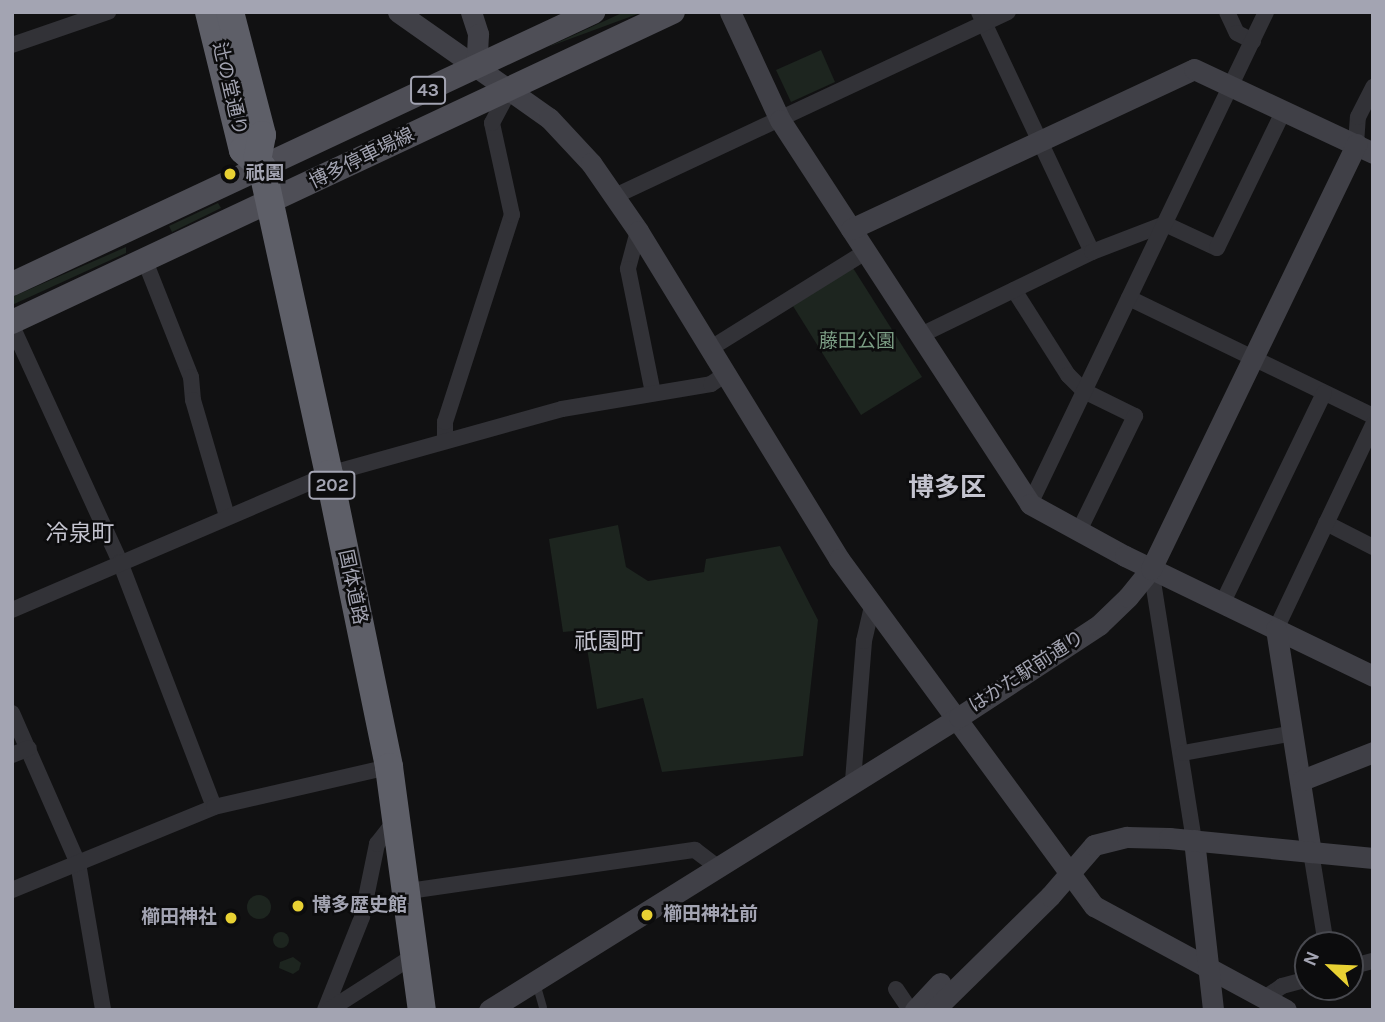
<!DOCTYPE html>
<html>
<head>
<meta charset="utf-8">
<style>
  body { margin:0 }
  #map { position:relative; width:1385px; height:1022px; overflow:hidden; background:#111112; font-family:Karla,"Noto Sans JP",sans-serif }
  div>[style] { position:absolute }
  .green>* { inset:0; background:#1d251f }
  .round { border-radius:50% }
  .lane>* { height:8px; margin:-4px; padding:0 4px; transform-origin:4px; border-radius:4px; background:#323237 }
  .street>* { height:16px; margin:-8px; padding:0 8px; transform-origin:8px; border-radius:8px; background:#323237 }
  .secondary>* { height:21px; margin:-10.5px; padding:0 10.5px; transform-origin:10.5px; border-radius:10.5px; background:#404047 }
  .primary>* { height:24px; margin:-12px; padding:0 12px; transform-origin:12px; border-radius:12px; background:#4e4e56 }
  .highway>* { height:28px; margin:-14px; padding:0 14px; transform-origin:14px; border-radius:14px; background:#5e5f68 }
  .dots>* { width:19px; height:19px; translate:-50% -50%; box-sizing:border-box; border:4px solid #0c0c0d; border-radius:50% }
  span { translate:-50% -50%; white-space:nowrap; text-align:center; line-height:1.15; -webkit-text-stroke:5px #0c0c0d; paint-order:stroke }
  .shield-label span { padding:2px 5px; background:#0c0c0d; border:2px solid; border-radius:5px; -webkit-text-stroke-width:0 }
  .shield-label { font-size:18px; color:#a3a4b2; font-weight:700 }
  .street-label { font-size:19px; color:#a3a4b2 }
  .poi-label { font-size:19px; color:#a3a4b2; font-weight:700 }
  .left { translate:0 -50%; text-align:left }
  .right { translate:-100% -50%; text-align:right }
  .park-label { font-size:19px; color:#7b9d84 }
  .quarter-label { font-size:23px; color:#c4c4cf }
  .district-label { font-size:26px; color:#c4c4cf; font-weight:700 }
  .frame { position:absolute; inset:0; border:14px solid #a3a4b2; pointer-events:none }
  .north { position:absolute; left:1294px; top:931px; width:70px; height:70px; box-sizing:border-box; background:#0c0c0d; border:2px solid #48494f; border-radius:50%; rotate:293deg; font-size:19px; font-weight:700; line-height:28px; text-align:center; color:#a3a4b2 }
  .north::after { content:''; display:block; margin:auto; width:24px; height:32px; background:#e8d133; clip-path:polygon(50% 0,100% 100%,50% 72%,0 100%) }
</style>
</head>
<body>
<div id="map">
  <div class="green">
    <i style="clip-path:polygon(624px 12px,643px 12px,548px 47px)"></i>
    <i style="clip-path:polygon(821px 50px,835px 82px,791px 102px,776px 70px)"></i>
    <i style="clip-path:polygon(218px 203px,221px 208px,172px 232px,169px 226px)"></i>
    <i style="clip-path:polygon(126px 247px,126px 253px,12px 305px,12px 297px)"></i>
    <i style="clip-path:polygon(853px 268px,922px 377px,861px 415px,793px 306px)"></i>
    <i style="clip-path:polygon(618px 525px,626px 567px,648px 581px,704px 572px,706px 559px,780px 546px,818px 620px,803px 756px,662px 772px,643px 698px,597px 709px,584px 630px,563px 632px,549px 539px)"></i>
    <i class="round" style="left:247px;top:895px;width:24px;height:24px"></i>
    <i class="round" style="left:273px;top:932px;width:16px;height:16px"></i>
    <i style="clip-path:polygon(293px 957px,301px 963px,299px 970px,293px 974px,279px 968px,280px 962px)"></i>
  </div>
  <div class="lane">
    <i style="left:536px;top:983px;width:25px;rotate:74deg"></i>
  </div>
  <div class="street">
    <i style="left:979px;top:12px;width:265px;rotate:64.8deg"></i>
    <i style="left:1227px;top:12px;width:23px;rotate:65deg"></i>
    <i style="left:1237px;top:33px;width:18px;rotate:27deg"></i>
    <i style="left:12px;top:45px;width:102px;rotate:-19deg"></i>
    <i style="left:1356px;top:144px;width:27px;rotate:-86deg"></i>
    <i style="left:1358px;top:117px;width:34px;rotate:-63deg"></i>
    <i style="left:615px;top:196px;width:434px;rotate:-25.1deg"></i>
    <i style="left:638px;top:231px;width:39px;rotate:105deg"></i>
    <i style="left:628px;top:269px;width:126px;rotate:78.6deg"></i>
    <i style="left:145px;top:261px;width:125px;rotate:68.4deg"></i>
    <i style="left:191px;top:377px;width:23px;rotate:85deg"></i>
    <i style="left:193px;top:400px;width:121px;rotate:73.7deg"></i>
    <i style="left:1014px;top:290px;width:101px;rotate:57.6deg"></i>
    <i style="left:1068px;top:375px;width:23px;rotate:45deg"></i>
    <i style="left:1084px;top:391px;width:57px;rotate:26.1deg"></i>
    <i style="left:1135px;top:416px;width:128px;rotate:116deg"></i>
    <i style="left:1129px;top:298px;width:271px;rotate:25.8deg"></i>
    <i style="left:12px;top:326px;width:260px;rotate:65.4deg"></i>
    <i style="left:120px;top:562px;width:262px;rotate:69deg"></i>
    <i style="left:921px;top:335px;width:190px;rotate:-25.9deg"></i>
    <i style="left:1092px;top:252px;width:78px;rotate:-21deg"></i>
    <i style="left:1165px;top:224px;width:57px;rotate:24.8deg"></i>
    <i style="left:1217px;top:248px;width:153px;rotate:-64.1deg"></i>
    <i style="left:711px;top:348px;width:181px;rotate:-31.9deg"></i>
    <i style="left:445px;top:440px;width:18px;rotate:-90deg"></i>
    <i style="left:445px;top:422px;width:218px;rotate:-72.1deg"></i>
    <i style="left:512px;top:215px;width:94px;rotate:-102.3deg"></i>
    <i style="left:492px;top:123px;width:38px;rotate:-62deg"></i>
    <i style="left:1030px;top:504px;width:546px;rotate:-64.37deg"></i>
    <i style="left:1326px;top:523px;width:53px;rotate:27.1deg"></i>
    <i style="left:1151px;top:569px;width:274px;rotate:81deg"></i>
    <i style="left:1223px;top:602px;width:232px;rotate:-64.2deg"></i>
    <i style="left:12px;top:610px;width:345px;rotate:-23.2deg"></i>
    <i style="left:329px;top:474px;width:242px;rotate:-15.6deg"></i>
    <i style="left:562px;top:409px;width:151px;rotate:-9.5deg"></i>
    <i style="left:711px;top:384px;width:18px;rotate:-34deg"></i>
    <i style="left:1276px;top:629px;width:226px;rotate:-64.6deg"></i>
    <i style="left:12px;top:713px;width:164px;rotate:66.3deg"></i>
    <i style="left:78px;top:863px;width:149px;rotate:80.3deg"></i>
    <i style="left:1183px;top:753px;width:113px;rotate:-10.2deg"></i>
    <i style="left:12px;top:755px;width:18px;rotate:-22deg"></i>
    <i style="left:853px;top:781px;width:140px;rotate:-85.5deg"></i>
    <i style="left:864px;top:641px;width:37px;rotate:-77deg"></i>
    <i style="left:1311px;top:852px;width:94px;rotate:80.8deg"></i>
    <i style="left:12px;top:890px;width:218px;rotate:-22.3deg"></i>
    <i style="left:214px;top:807px;width:180px;rotate:-12.9deg"></i>
    <i style="left:409px;top:891px;width:289px;rotate:-8.2deg"></i>
    <i style="left:695px;top:850px;width:25px;rotate:37deg"></i>
    <i style="left:1350px;top:967px;width:24px;rotate:-15deg"></i>
    <i style="left:896px;top:989px;width:25px;rotate:56deg"></i>
    <i style="left:1263px;top:999px;width:23px;rotate:-34deg"></i>
    <i style="left:1282px;top:986px;width:27px;rotate:-15deg"></i>
    <i style="left:325px;top:1010px;width:100px;rotate:-68.3deg"></i>
    <i style="left:362px;top:917px;width:75px;rotate:-78.4deg"></i>
    <i style="left:377px;top:844px;width:33px;rotate:-52deg"></i>
    <i style="left:329px;top:1010px;width:102px;rotate:-32.6deg"></i>
  </div>
  <div class="secondary">
    <i style="left:398px;top:12px;width:184px;rotate:35.1deg"></i>
    <i style="left:549px;top:118px;width:62px;rotate:47deg"></i>
    <i style="left:591px;top:163px;width:83px;rotate:55.3deg"></i>
    <i style="left:638px;top:231px;width:385px;rotate:58.5deg"></i>
    <i style="left:839px;top:559px;width:431px;rotate:53.7deg"></i>
    <i style="left:1094px;top:906px;width:218px;rotate:28.4deg"></i>
    <i style="left:471px;top:12px;width:23px;rotate:72deg"></i>
    <i style="left:478px;top:34px;width:34px;rotate:93deg"></i>
    <i style="left:730px;top:12px;width:119px;rotate:65.2deg"></i>
    <i style="left:780px;top:120px;width:458px;rotate:56.9deg"></i>
    <i style="left:1030px;top:504px;width:108px;rotate:28.7deg"></i>
    <i style="left:1125px;top:556px;width:276px;rotate:25.8deg"></i>
    <i style="left:851px;top:229px;width:378px;rotate:-25deg"></i>
    <i style="left:1194px;top:69px;width:198px;rotate:25.1deg"></i>
    <i style="left:1276px;top:629px;width:226px;rotate:81.1deg"></i>
    <i style="left:1302px;top:780px;width:76px;rotate:-21.5deg"></i>
    <i style="left:1194px;top:840px;width:171px;rotate:83.6deg"></i>
    <i style="left:489px;top:1010px;width:554px;rotate:-31.94deg"></i>
    <i style="left:959px;top:717px;width:168px;rotate:-33.3deg"></i>
    <i style="left:1099px;top:625px;width:40px;rotate:-44deg"></i>
    <i style="left:1128px;top:597px;width:36px;rotate:-51deg"></i>
    <i style="left:1151px;top:569px;width:472px;rotate:-64.2deg"></i>
    <i style="left:915px;top:1010px;width:37px;rotate:-47deg"></i>
    <i style="left:934px;top:1010px;width:163px;rotate:-44.5deg"></i>
    <i style="left:1050px;top:896px;width:67px;rotate:-49.2deg"></i>
    <i style="left:1094px;top:845px;width:34px;rotate:-14deg"></i>
    <i style="left:1127px;top:837px;width:42px;rotate:1.4deg"></i>
    <i style="left:1169px;top:838px;width:205px;rotate:5.6deg"></i>
  </div>
  <div class="primary">
    <i style="left:12px;top:284px;width:642px;rotate:-25.09deg"></i>
    <i style="left:12px;top:322px;width:730px;rotate:-25.13deg"></i>
  </div>
  <div class="highway">
    <i style="left:209px;top:12px;width:142px;rotate:76.2deg"></i>
    <i style="left:243px;top:150px;width:25px;rotate:42deg"></i>
    <i style="left:262px;top:167px;width:314px;rotate:77.7deg"></i>
    <i style="left:329px;top:474px;width:299px;rotate:78.4deg"></i>
    <i style="left:389px;top:767px;width:245px;rotate:82.3deg"></i>
    <i style="left:230px;top:12px;width:127px;rotate:75.4deg"></i>
    <i style="left:262px;top:135px;width:25px;rotate:101deg"></i>
  </div>
  <div class="dots">
    <i style="left:230px;top:174px;background:#e8d133"></i>
    <i style="left:298px;top:906px;background:#e8d133"></i>
    <i style="left:647px;top:915px;background:#e8d133"></i>
    <i style="left:231px;top:918px;background:#e8d133"></i>
  </div>
  <div class="shield-label">
    <span style="left:428px;top:90px">43</span>
    <span style="left:332px;top:485px">202</span>
  </div>
  <div class="street-label">
    <span style="left:229px;top:89px;rotate:77deg">辻の堂通り</span>
    <span style="left:362px;top:159px;rotate:-26deg">博多停車場線</span>
    <span style="left:352px;top:587px;rotate:78deg">国体道路</span>
    <span style="left:1027px;top:672px;rotate:-33deg">はかた駅前通り</span>
  </div>
  <div class="poi-label">
    <span class="left" style="left:246px;top:174px">祇園</span>
    <span class="left" style="left:312px;top:906px">博多歴史館</span>
    <span class="left" style="left:663px;top:915px">櫛田神社前</span>
    <span class="right" style="left:217px;top:918px">櫛田神社</span>
  </div>
  <div class="park-label">
    <span style="left:857px;top:342px">藤田公園</span>
  </div>
  <div class="quarter-label">
    <span style="left:80px;top:534px">冷泉町</span>
    <span style="left:609px;top:642px">祇園町</span>
  </div>
  <div class="district-label">
    <span style="left:947px;top:488px">博多区</span>
  </div>
  <div class="frame"></div>
  <div class="north">N</div>
</div>
</body>
</html>
